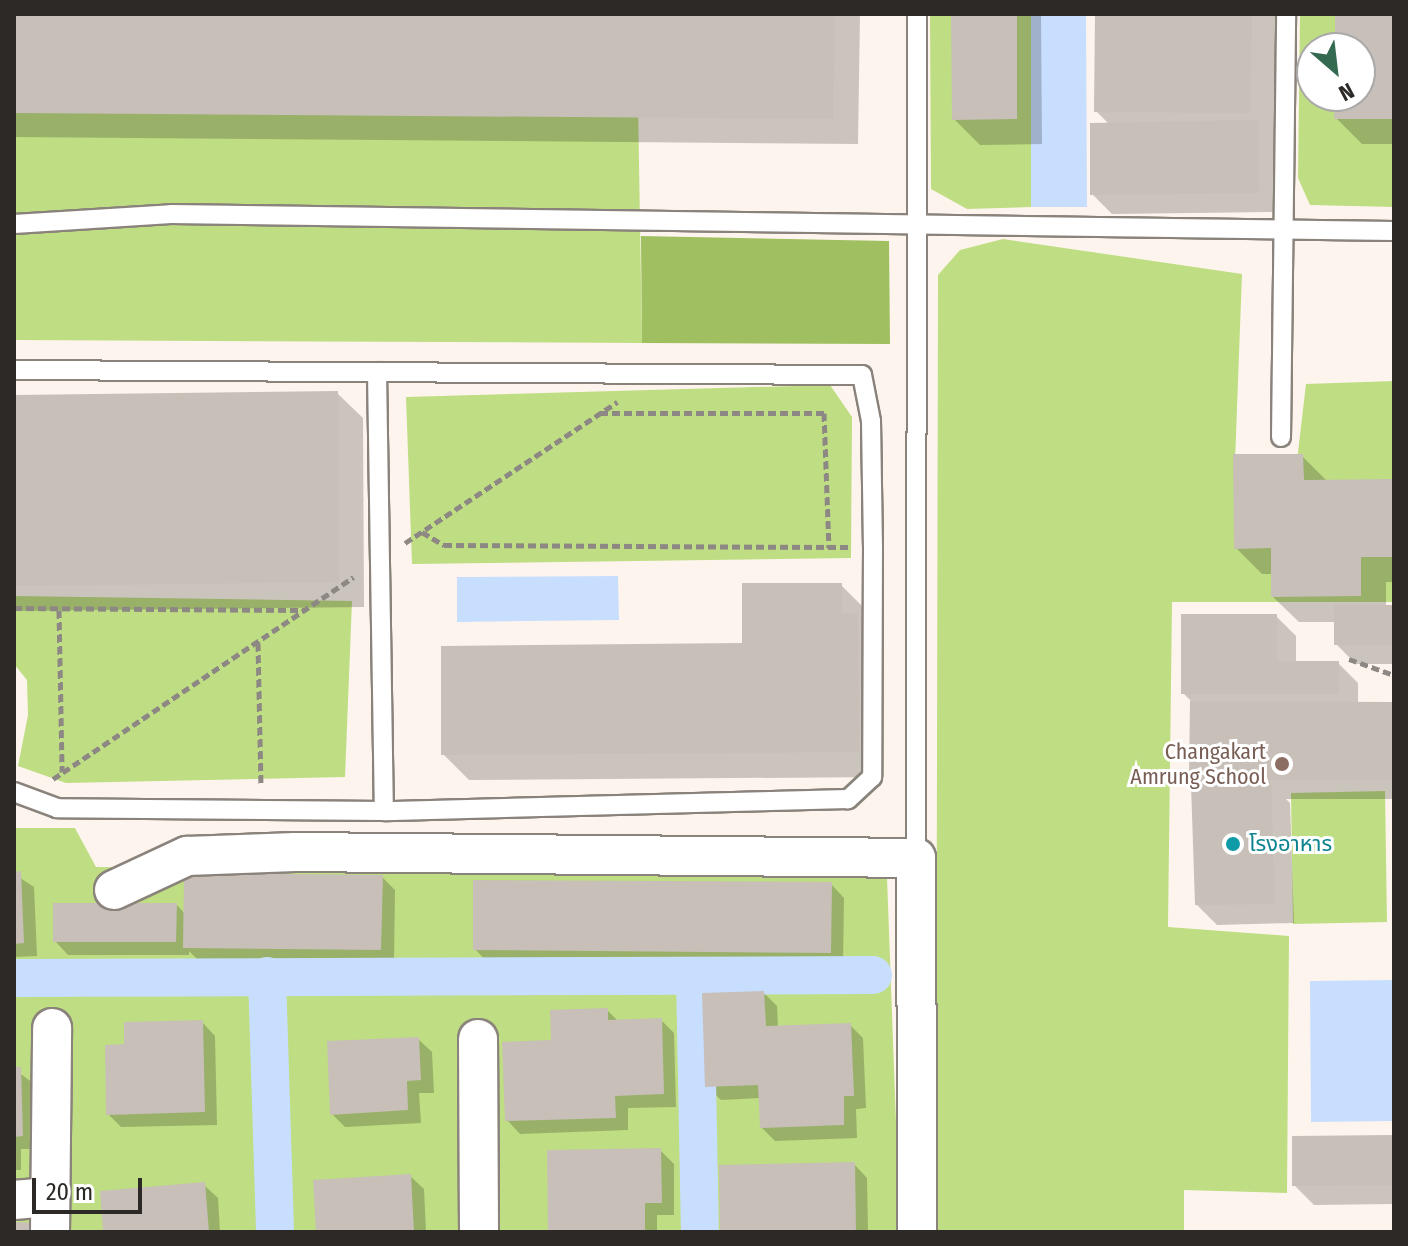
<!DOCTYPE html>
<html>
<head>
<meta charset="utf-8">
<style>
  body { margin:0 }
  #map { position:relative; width:1408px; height:1246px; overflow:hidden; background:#fdf5ed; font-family:"Fira Sans Condensed","Noto Sans Thai",sans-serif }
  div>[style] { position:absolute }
  .green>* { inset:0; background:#bfdd82 }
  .forest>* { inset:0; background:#a0bf60 }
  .water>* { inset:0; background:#c8defe }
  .shadow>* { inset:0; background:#0003 }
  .canal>* { height:38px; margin:-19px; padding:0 19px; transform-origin:19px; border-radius:19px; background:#c8defe }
  .building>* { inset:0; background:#c7bfb8 }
  .path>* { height:5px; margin-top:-2.5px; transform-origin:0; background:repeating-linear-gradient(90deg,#8d8883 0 8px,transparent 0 12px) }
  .roads { filter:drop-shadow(2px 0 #8a837c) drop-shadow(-2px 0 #8a837c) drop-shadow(0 2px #8a837c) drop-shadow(0 -2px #8a837c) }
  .service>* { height:18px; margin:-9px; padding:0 9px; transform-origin:9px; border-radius:9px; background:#fff }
  .minor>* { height:38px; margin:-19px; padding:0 19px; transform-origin:19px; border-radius:19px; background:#fff }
  .dots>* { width:22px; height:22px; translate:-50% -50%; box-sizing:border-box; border:4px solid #fff; border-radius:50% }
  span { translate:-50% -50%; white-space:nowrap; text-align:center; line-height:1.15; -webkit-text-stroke:6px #fff; paint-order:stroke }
  .education-label { font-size:22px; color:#785e54 }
  .right { translate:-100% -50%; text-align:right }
  .culture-label { font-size:22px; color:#0d838f }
  .left { translate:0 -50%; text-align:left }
  .frame { position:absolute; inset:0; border:16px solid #2c2926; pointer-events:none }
  .north { position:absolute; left:1296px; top:32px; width:80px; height:80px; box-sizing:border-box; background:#fff; border:2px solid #aba9a8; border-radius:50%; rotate:152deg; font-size:22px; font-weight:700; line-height:32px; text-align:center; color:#2c2926 }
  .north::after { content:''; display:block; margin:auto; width:28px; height:36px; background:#346a50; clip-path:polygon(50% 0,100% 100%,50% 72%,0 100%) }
  .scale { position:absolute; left:32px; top:1178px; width:110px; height:36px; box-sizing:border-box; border:4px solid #2c2926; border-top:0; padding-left:10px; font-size:24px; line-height:28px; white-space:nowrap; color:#2c2926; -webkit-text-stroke:6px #fff; paint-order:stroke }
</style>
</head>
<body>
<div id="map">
  <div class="green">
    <i style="clip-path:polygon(930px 14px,1031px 14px,1031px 207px,967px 209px,931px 189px)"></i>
    <i style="clip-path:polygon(evenodd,1300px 14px,1394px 14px,1394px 207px,1310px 205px,1298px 178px,1300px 14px,1312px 48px,1360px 48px,1360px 96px,1312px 96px,1312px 48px)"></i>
    <i style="clip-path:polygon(638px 102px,642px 343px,14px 340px,14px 108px)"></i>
    <i style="clip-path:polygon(1003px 239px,1242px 274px,1234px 489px,1291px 512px,1306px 384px,1394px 381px,1394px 602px,1172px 602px,1168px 927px,1289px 936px,1287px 1193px,1184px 1190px,1184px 1232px,936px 1232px,938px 275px,960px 250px)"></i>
    <i style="clip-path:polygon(830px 385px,852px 417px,851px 558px,412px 564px,406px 397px)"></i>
    <i style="clip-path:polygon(14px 596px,352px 601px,345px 777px,66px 783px,18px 766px,28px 715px,27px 680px,14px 664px)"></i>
    <i style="clip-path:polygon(1385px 791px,1387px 922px,1293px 924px,1291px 793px)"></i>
    <i style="clip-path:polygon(14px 828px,75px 828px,96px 867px,887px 877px,900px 1232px,14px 1232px)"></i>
  </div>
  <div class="forest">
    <i style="clip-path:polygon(641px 236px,889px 241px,890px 344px,642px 343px)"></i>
  </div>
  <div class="water">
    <i style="clip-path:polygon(1031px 14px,1086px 14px,1087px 207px,1031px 207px)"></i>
    <i style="clip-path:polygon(618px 576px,619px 620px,457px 622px,457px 577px)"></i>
    <i style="clip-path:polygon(1394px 980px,1394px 1121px,1311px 1122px,1310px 981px)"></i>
  </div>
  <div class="shadow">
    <i style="clip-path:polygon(14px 14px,860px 14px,858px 144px,14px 137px)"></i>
    <i style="clip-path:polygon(953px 14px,1041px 14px,1042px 144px,980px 145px,954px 119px)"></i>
    <i style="clip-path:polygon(1097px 14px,1277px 14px,1278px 212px,1112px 214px,1092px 194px,1109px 124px,1096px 111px)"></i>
    <i style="clip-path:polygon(1337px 14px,1394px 14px,1394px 144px,1362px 144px,1336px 118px,1336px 96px,1360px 96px,1360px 48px,1337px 48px)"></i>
    <i style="clip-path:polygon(337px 393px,363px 418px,364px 607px,14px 611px,14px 397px)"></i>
    <i style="clip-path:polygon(1302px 456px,1328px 482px,1394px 481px,1394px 582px,1386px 582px,1386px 607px,1394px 607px,1394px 664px,1356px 664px,1336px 644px,1336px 622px,1299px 622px,1273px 597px,1273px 574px,1262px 574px,1236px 548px)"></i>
    <i style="clip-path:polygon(841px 585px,867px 611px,867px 624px,883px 641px,884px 777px,469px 780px,443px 754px,744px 645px)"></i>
    <i style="clip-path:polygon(1276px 616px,1296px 636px,1296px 663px,1338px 663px,1358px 683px,1358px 704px,1394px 704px,1394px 799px,1286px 799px,1290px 803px,1294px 923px,1217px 925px,1197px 905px,1198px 785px,1191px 779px,1192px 702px,1183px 693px)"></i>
    <i style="clip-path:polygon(14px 874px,34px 887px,37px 956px,14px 957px)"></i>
    <i style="clip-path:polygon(382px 877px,395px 890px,394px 963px,199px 961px,189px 951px,189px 955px,68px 955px,55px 941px,176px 904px,186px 915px)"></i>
    <i style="clip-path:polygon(831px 884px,844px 898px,843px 965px,488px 963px,475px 949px)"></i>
    <i style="clip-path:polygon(764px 993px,777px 1006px,778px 1028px,850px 1025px,863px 1038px,866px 1108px,856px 1109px,857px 1138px,775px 1141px,762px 1128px,760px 1098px,721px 1100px,707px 1087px)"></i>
    <i style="clip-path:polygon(607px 1010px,618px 1021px,661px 1020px,674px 1033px,676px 1107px,628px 1108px,628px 1130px,520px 1134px,507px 1120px,553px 1042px)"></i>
    <i style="clip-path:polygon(202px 1022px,215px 1036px,217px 1125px,121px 1127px,108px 1114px,126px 1046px)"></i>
    <i style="clip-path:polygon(418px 1039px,432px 1052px,434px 1093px,419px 1093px,421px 1123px,345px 1127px,332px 1114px)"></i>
    <i style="clip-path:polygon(14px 1069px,33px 1083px,35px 1149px,21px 1149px,21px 1170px,14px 1170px)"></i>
    <i style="clip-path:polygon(1394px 1137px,1394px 1204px,1314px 1205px,1294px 1185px)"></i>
    <i style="clip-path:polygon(660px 1150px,674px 1164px,674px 1215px,657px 1215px,657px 1232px,550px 1232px)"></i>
    <i style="clip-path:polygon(854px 1164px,867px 1178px,868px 1232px,722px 1232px)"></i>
    <i style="clip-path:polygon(410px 1176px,424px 1189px,426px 1232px,318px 1232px)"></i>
    <i style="clip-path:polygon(204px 1185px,218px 1198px,220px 1232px,105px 1232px)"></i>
  </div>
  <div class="canal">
    <i style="left:267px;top:976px;width:256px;rotate:88.2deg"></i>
    <i style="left:695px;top:976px;width:256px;rotate:88.9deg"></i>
    <i style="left:14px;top:978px;width:859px;rotate:-0.2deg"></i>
  </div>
  <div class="building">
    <i style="clip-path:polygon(14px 14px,835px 14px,833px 119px,14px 113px)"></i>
    <i style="clip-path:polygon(951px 14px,1017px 14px,1017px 119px,952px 120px)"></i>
    <i style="clip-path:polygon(1095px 14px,1252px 14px,1250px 113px,1094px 112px)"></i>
    <i style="clip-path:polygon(1335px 14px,1394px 14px,1394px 119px,1334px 119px,1335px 96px,1360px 96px,1360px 48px,1335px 48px)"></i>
    <i style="clip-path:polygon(1258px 120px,1259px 193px,1090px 195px,1090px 123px)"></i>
    <i style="clip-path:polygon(338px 391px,339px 582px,14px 586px,14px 395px)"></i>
    <i style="clip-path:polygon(1233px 454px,1303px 454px,1304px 480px,1394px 479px,1394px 557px,1361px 557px,1361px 596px,1271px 597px,1271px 548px,1234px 549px)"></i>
    <i style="clip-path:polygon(742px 583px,842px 583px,842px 613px,858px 613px,859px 752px,441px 755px,441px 646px,742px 643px)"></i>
    <i style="clip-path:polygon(1334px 605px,1394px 605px,1394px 645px,1334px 645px)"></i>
    <i style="clip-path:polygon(1181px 614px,1277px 614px,1277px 661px,1339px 661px,1339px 694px,1181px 694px)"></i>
    <i style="clip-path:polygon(1190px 701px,1394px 702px,1394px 780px,1189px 780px)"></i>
    <i style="clip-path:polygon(1271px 781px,1275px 904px,1195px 905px,1191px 784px)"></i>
    <i style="clip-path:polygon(21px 871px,24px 943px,14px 944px,14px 872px)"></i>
    <i style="clip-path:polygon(184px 873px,383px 875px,381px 950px,183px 948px)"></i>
    <i style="clip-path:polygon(473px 880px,832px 882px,831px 953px,473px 950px)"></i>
    <i style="clip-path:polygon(53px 903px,177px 903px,176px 942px,53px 942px)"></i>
    <i style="clip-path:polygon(764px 991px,766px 1026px,851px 1023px,854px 1096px,844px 1096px,844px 1125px,760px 1128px,758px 1085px,705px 1087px,702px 993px)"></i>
    <i style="clip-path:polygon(608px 1008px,608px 1020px,662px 1018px,664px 1094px,615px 1096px,616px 1118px,505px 1121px,502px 1042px,551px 1040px,550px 1010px)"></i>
    <i style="clip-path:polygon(203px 1020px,205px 1112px,106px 1115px,105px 1045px,124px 1044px,124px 1022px)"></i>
    <i style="clip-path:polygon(419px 1037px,421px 1080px,407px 1081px,408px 1110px,330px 1115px,327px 1041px)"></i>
    <i style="clip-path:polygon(14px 1067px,21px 1067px,23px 1136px,14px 1137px)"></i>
    <i style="clip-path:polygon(1394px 1135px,1394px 1185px,1292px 1186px,1292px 1136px)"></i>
    <i style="clip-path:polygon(661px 1148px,662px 1203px,645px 1203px,645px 1232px,548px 1232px,547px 1150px)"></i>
    <i style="clip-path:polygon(855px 1162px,856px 1232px,720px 1232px,719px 1165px)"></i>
    <i style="clip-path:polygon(411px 1174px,414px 1232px,316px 1232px,313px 1180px)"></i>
    <i style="clip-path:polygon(205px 1182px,209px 1232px,103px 1232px,100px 1191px)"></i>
    <i style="clip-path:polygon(14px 1222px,36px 1223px,35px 1232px,14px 1232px)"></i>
  </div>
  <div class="path">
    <i style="left:600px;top:413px;width:224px"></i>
    <i style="left:824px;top:413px;width:135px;rotate:87.9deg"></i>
    <i style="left:422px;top:532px;width:26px;rotate:31deg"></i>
    <i style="left:444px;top:545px;width:404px;rotate:0.3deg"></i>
    <i style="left:405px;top:543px;width:255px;rotate:-33.6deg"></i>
    <i style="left:14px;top:608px;width:290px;rotate:0.4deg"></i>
    <i style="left:59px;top:610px;width:162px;rotate:88.9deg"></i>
    <i style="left:258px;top:643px;width:142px;rotate:88.8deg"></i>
    <i style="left:1349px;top:659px;width:48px;rotate:19.6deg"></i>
    <i style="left:53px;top:779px;width:362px;rotate:-33.9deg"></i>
  </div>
  <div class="roads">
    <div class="service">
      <i style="left:14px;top:224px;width:157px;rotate:-3.6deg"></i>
      <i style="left:171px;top:214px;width:1223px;rotate:0.8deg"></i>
      <i style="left:14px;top:370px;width:848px;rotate:0.34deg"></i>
      <i style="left:862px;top:375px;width:47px;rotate:78.9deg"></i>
      <i style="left:871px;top:421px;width:125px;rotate:89.1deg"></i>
      <i style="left:873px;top:546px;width:231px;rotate:90.2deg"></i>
      <i style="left:872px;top:777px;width:33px;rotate:137deg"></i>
      <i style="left:848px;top:799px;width:464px;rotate:178.5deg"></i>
      <i style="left:384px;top:811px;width:327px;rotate:-179.5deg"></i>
      <i style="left:57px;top:808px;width:46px;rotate:-159.6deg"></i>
      <i style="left:377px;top:372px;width:439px;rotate:89.1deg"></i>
      <i style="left:1281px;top:437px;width:423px;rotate:-89.3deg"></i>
      <i style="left:916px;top:858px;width:844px;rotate:-89.93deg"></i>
    </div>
    <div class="minor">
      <i style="left:114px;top:890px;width:81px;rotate:-25deg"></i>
      <i style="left:187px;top:856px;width:108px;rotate:-2.1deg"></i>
      <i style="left:295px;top:852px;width:621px;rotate:0.55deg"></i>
      <i style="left:916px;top:858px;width:374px;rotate:89.8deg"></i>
      <i style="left:478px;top:1039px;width:193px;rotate:89.7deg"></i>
      <i style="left:14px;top:1200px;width:36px;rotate:-5deg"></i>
      <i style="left:50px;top:1232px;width:204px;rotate:-89.4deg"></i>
    </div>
  </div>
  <div class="dots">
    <i style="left:1282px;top:764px;background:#8d6e63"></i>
    <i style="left:1233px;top:844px;background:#0f9aa8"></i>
  </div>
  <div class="education-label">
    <span class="right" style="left:1266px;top:764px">Changakart<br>Amrung School</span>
  </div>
  <div class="culture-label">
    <span class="left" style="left:1249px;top:844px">โรงอาหาร</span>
  </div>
  <div class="frame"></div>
  <div class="north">N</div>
  <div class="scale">20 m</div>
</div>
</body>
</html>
